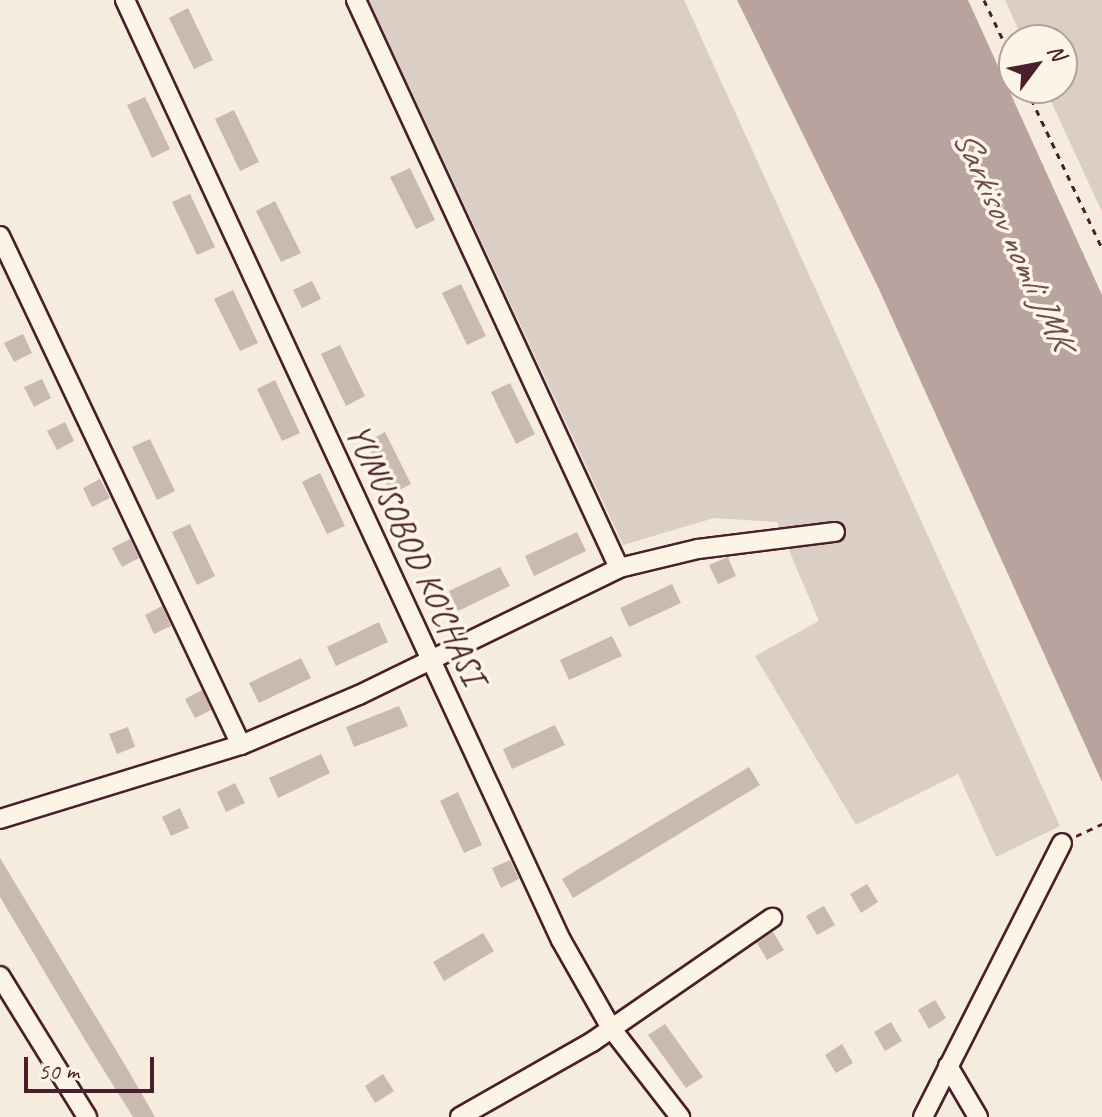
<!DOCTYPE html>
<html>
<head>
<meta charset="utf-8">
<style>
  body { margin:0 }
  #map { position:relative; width:1102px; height:1117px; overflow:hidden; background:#f5ecde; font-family:Caveat,sans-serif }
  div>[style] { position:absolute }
  .green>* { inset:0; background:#dbcec4 }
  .water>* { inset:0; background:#b8a39e }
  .building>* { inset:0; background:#cab9b1 }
  .path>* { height:3px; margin-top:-1.5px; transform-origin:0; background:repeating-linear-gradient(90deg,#4a1f2b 0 6px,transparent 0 12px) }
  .roads { filter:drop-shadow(2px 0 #4a1f2b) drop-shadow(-2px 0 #4a1f2b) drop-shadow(0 2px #4a1f2b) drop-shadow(0 -2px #4a1f2b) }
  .street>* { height:18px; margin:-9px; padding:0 9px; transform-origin:9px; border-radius:9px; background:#fcf5e5 }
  span { translate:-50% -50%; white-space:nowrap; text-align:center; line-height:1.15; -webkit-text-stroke:7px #fcf5e5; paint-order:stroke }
  .street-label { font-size:34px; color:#4a1f2b }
  .water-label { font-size:36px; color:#704d53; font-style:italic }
  .north { position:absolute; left:998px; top:24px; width:80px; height:80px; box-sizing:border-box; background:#fcf5e5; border:2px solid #b59f9b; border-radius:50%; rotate:58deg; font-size:22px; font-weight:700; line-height:32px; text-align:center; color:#4a1f2b }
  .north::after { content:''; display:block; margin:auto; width:28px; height:36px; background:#4a1f2b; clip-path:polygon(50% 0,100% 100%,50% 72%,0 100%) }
  .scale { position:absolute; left:24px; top:1057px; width:130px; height:36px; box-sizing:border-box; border:4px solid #4a1f2b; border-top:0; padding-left:10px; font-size:24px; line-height:28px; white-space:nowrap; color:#4a1f2b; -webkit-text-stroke:6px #fcf5e5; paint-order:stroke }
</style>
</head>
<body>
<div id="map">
  <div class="green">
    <i style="clip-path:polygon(369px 0,684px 0,1060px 826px,996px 857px,958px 774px,856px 825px,755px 656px,819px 621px,777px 522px,714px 518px,623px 545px)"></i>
    <i style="clip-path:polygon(1005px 0,1102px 0,1102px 212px,1045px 88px,1062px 88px,1062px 40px,1023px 40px)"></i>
  </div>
  <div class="water">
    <i style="clip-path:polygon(737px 0,968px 0,1102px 295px,1102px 782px,878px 287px)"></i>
  </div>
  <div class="building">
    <i style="clip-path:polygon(188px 8px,213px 60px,194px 69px,169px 18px)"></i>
    <i style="clip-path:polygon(145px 97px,170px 149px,152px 158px,127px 105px)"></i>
    <i style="clip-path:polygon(234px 110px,259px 162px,240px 171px,215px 119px)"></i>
    <i style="clip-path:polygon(410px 168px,435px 220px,416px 229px,390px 177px)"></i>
    <i style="clip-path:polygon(190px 194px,215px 247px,197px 255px,172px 202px)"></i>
    <i style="clip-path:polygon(275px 201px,301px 253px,281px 262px,256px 211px)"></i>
    <i style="clip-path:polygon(312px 281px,321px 299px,302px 308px,293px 290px)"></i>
    <i style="clip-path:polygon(461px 284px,486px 336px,467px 345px,442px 293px)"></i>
    <i style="clip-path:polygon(233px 290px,258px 343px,240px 351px,214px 299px)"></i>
    <i style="clip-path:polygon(23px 334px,32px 353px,14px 362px,4px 343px)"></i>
    <i style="clip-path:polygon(340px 345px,365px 396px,346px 406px,321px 354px)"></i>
    <i style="clip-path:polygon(42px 379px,51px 398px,34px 407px,24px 387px)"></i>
    <i style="clip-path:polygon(275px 380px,300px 433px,282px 441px,257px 389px)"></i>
    <i style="clip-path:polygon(510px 383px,535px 434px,516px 444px,491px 392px)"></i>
    <i style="clip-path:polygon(65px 422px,74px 441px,57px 450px,47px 431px)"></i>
    <i style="clip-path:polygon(385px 432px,411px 484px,391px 494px,366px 442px)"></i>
    <i style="clip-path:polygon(150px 439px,175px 491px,157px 500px,132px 447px)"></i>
    <i style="clip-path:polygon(320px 473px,345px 526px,327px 534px,302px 482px)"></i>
    <i style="clip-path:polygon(100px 479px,110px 498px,92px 507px,83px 488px)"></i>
    <i style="clip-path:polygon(190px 524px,215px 576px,197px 585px,172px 532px)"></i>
    <i style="clip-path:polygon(577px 532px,586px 551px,534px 576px,525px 556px)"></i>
    <i style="clip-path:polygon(130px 539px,139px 558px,122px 567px,112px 548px)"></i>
    <i style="clip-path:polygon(728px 557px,736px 576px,718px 584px,709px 565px)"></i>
    <i style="clip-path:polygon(500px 567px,510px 586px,458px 611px,449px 591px)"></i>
    <i style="clip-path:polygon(672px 584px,681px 603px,629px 627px,620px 608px)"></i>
    <i style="clip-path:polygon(162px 606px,171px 626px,154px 634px,145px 615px)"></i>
    <i style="clip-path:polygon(379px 622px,388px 642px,336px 666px,327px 647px)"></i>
    <i style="clip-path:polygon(612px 636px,622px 656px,569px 680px,560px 660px)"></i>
    <i style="clip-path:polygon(301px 658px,311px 678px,259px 703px,249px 683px)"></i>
    <i style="clip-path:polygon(202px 690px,211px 710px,195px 718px,185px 699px)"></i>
    <i style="clip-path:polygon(399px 706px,408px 726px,354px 747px,346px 727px)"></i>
    <i style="clip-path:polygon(555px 725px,565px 745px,512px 769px,503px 749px)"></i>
    <i style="clip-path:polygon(128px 727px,135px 747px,117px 754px,109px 734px)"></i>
    <i style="clip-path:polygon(321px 754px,330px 773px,278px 798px,269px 778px)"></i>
    <i style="clip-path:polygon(749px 767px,760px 785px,573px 898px,562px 879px)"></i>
    <i style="clip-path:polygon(235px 783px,245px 803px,226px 812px,217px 792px)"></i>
    <i style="clip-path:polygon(458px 792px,482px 845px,464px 853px,440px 801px)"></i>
    <i style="clip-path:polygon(180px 808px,189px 828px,171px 836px,162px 817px)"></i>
    <i style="clip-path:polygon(0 858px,128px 1070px,155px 1117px,133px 1117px,88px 1045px,0 897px)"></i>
    <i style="clip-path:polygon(510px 860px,519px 879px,501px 888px,492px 868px)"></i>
    <i style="clip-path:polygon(867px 884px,878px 902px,861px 913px,850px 894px)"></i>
    <i style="clip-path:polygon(824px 906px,835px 925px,817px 935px,806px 916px)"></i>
    <i style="clip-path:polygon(773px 932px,784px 950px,767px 960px,757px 943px)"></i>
    <i style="clip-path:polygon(483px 933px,494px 951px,444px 981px,433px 962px)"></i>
    <i style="clip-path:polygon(935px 1000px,946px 1018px,929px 1029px,918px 1010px)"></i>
    <i style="clip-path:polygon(891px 1022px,902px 1041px,885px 1051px,874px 1032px)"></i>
    <i style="clip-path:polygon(665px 1024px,703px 1077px,686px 1088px,648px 1035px)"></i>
    <i style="clip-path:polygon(842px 1044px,853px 1063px,836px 1073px,825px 1055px)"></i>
    <i style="clip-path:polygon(383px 1074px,394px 1091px,375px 1103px,365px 1086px)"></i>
  </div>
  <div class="path">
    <i style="left:984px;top:0;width:70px;rotate:64.5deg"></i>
    <i style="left:1026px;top:88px;width:177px;rotate:64.6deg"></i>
    <i style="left:1076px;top:836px;width:29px;rotate:-25deg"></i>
  </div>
  <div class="roads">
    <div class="street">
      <i style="left:125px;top:0;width:1036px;rotate:65.12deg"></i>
      <i style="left:561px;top:940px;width:101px;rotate:60.4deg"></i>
      <i style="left:611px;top:1028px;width:113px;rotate:52.2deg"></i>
      <i style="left:356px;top:0;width:626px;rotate:65.15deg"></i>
      <i style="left:0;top:236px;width:563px;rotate:64.66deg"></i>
      <i style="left:0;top:819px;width:252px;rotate:-17.1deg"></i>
      <i style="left:241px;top:745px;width:128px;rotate:-23deg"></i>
      <i style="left:359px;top:695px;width:289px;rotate:-26deg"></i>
      <i style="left:619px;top:568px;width:81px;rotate:-13.5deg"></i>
      <i style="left:698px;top:549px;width:138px;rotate:-7.1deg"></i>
      <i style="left:0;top:976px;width:166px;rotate:58.3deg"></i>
      <i style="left:948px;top:1066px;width:59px;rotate:59.5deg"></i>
      <i style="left:460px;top:1117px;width:152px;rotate:-29.6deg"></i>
      <i style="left:592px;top:1042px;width:219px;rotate:-34.6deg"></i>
      <i style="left:923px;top:1117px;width:307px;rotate:-63.1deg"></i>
    </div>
  </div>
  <div class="street-label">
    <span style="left:416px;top:554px;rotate:65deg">YUNUSOBOD KO'CHASI</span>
  </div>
  <div class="water-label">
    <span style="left:1013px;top:239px;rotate:65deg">Sarkisov nomli JMK</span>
  </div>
  <div class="north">N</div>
  <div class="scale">50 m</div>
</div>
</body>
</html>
